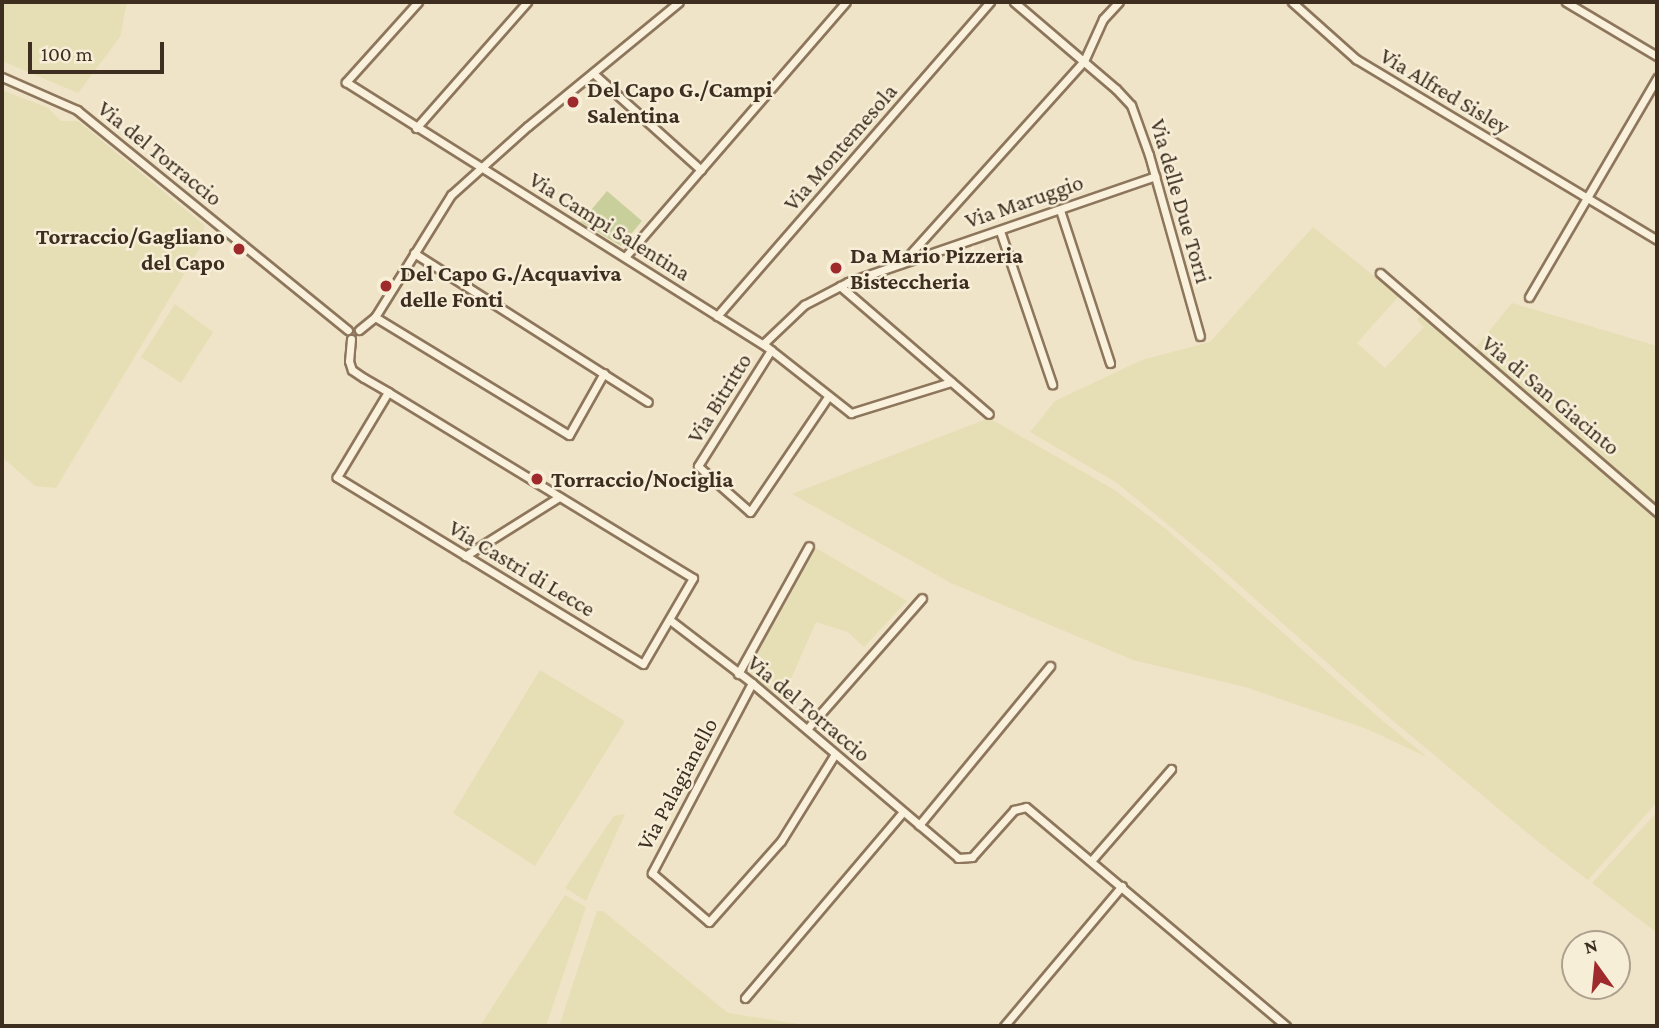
<!DOCTYPE html>
<html>
<head>
<meta charset="utf-8">
<style>
  body { margin:0 }
  #map { position:relative; width:1659px; height:1028px; overflow:hidden; background:#f0e4c8; font-family:"Crimson Pro",serif }
  div>[style] { position:absolute }
  .farmland>* { inset:0; background:#e6deb5 }
  .green>* { inset:0; background:#c9cf9b }
  .roads { filter:drop-shadow(2px 0 #8d765c) drop-shadow(-2px 0 #8d765c) drop-shadow(0 2px #8d765c) drop-shadow(0 -2px #8d765c) }
  .minor>* { height:7px; margin:-3.5px; padding:0 3.5px; transform-origin:3.5px; border-radius:3.5px; background:#faf1dc }
  .dots>* { width:19px; height:19px; translate:-50% -50%; box-sizing:border-box; border:4px solid #f7eed8; border-radius:50% }
  span { translate:-50% -50%; white-space:nowrap; text-align:center; line-height:1.15; -webkit-text-stroke:5px #f7eed8; paint-order:stroke }
  .poi-label { font-size:23px; color:#3d2e20; font-weight:700 }
  .left { translate:0 -50%; text-align:left }
  .right { translate:-100% -50%; text-align:right }
  .street-label { font-size:23px; color:#3d2e20 }
  .frame { position:absolute; inset:0; border:4px solid #3d2e20; pointer-events:none }
  .north { position:absolute; left:1561px; top:930px; width:70px; height:70px; box-sizing:border-box; background:#f7eed8; border:2px solid #ada18e; border-radius:50%; rotate:345deg; font-size:19px; font-weight:700; line-height:28px; text-align:center; color:#3d2e20 }
  .north::after { content:''; display:block; margin:auto; width:24px; height:32px; background:#9e2a2b; clip-path:polygon(50% 0,100% 100%,50% 72%,0 100%) }
  .scale { position:absolute; left:28px; top:42px; width:136px; height:32px; box-sizing:border-box; border:4px solid #3d2e20; border-top:0; padding-left:9px; font-size:21px; line-height:24px; white-space:nowrap; color:#3d2e20; -webkit-text-stroke:5px #f7eed8; paint-order:stroke }
</style>
</head>
<body>
<div id="map">
  <div class="farmland">
    <i style="clip-path:polygon(2px 2px,127px 2px,120px 37px,78px 93px,2px 61px)"></i>
    <i style="clip-path:polygon(2px 90px,48px 108px,61px 121px,78px 121px,204px 225px,204px 241px,56px 488px,35px 486px,2px 457px)"></i>
    <i style="clip-path:polygon(1313px 227px,1399px 296px,1357px 343px,1385px 368px,1424px 327px,1417px 320px,1421px 315px,1657px 515px,1657px 802px,1588px 880px,1537px 841px,1385px 714px,1211px 560px,1117px 483px,1030px 432px,1055px 401px,1142px 360px,1210px 342px)"></i>
    <i style="clip-path:polygon(1512px 303px,1657px 346px,1657px 508px,1473px 351px)"></i>
    <i style="clip-path:polygon(175px 304px,213px 332px,181px 383px,141px 357px)"></i>
    <i style="clip-path:polygon(989px 418px,1113px 489px,1166px 529px,1377px 716px,1427px 757px,1367px 729px,1245px 687px,1133px 660px,951px 583px,792px 494px)"></i>
    <i style="clip-path:polygon(814px 547px,907px 601px,864px 647px,848px 632px,816px 622px,782px 699px,749px 674px,748px 667px,781px 607px,787px 601px)"></i>
    <i style="clip-path:polygon(540px 670px,625px 721px,535px 866px,453px 813px)"></i>
    <i style="clip-path:polygon(1657px 812px,1657px 933px,1592px 883px)"></i>
    <i style="clip-path:polygon(625px 814px,586px 901px,565px 888px,614px 816px)"></i>
    <i style="clip-path:polygon(565px 895px,586px 907px,546px 1026px,480px 1026px)"></i>
    <i style="clip-path:polygon(597px 911px,603px 911px,728px 1013px,811px 1026px,559px 1026px)"></i>
  </div>
  <div class="green">
    <i style="clip-path:polygon(607px 191px,642px 221px,621px 246px,581px 222px)"></i>
  </div>
  <div class="roads">
    <div class="minor">
      <i style="left:418px;top:2px;width:108px;rotate:132deg"></i>
      <i style="left:346px;top:82px;width:497px;rotate:32.2deg"></i>
      <i style="left:767px;top:347px;width:107px;rotate:38.2deg"></i>
      <i style="left:851px;top:413px;width:105px;rotate:-17.2deg"></i>
      <i style="left:1014px;top:2px;width:134px;rotate:40.5deg"></i>
      <i style="left:1116px;top:89px;width:22px;rotate:47deg"></i>
      <i style="left:1131px;top:105px;width:53px;rotate:70.2deg"></i>
      <i style="left:1149px;top:155px;width:188px;rotate:74.3deg"></i>
      <i style="left:1292px;top:2px;width:86px;rotate:41.7deg"></i>
      <i style="left:1356px;top:59px;width:351px;rotate:31deg"></i>
      <i style="left:1566px;top:2px;width:106px;rotate:30.7deg"></i>
      <i style="left:593px;top:73px;width:145px;rotate:41.9deg"></i>
      <i style="left:2px;top:77px;width:82px;rotate:23.7deg"></i>
      <i style="left:77px;top:110px;width:349px;rotate:39.1deg"></i>
      <i style="left:416px;top:128px;width:168px;rotate:-48.6deg"></i>
      <i style="left:1060px;top:210px;width:161px;rotate:71.9deg"></i>
      <i style="left:1000px;top:231px;width:162px;rotate:71.2deg"></i>
      <i style="left:414px;top:253px;width:277px;rotate:32.5deg"></i>
      <i style="left:625px;top:257px;width:337px;rotate:-49.1deg"></i>
      <i style="left:902px;top:263px;width:272px;rotate:-48deg"></i>
      <i style="left:1084px;top:61px;width:46px;rotate:-65.7deg"></i>
      <i style="left:1103px;top:19px;width:23px;rotate:-47deg"></i>
      <i style="left:1380px;top:273px;width:366px;rotate:40.8deg"></i>
      <i style="left:840px;top:286px;width:196px;rotate:40.7deg"></i>
      <i style="left:1529px;top:297px;width:254px;rotate:-59.7deg"></i>
      <i style="left:717px;top:316px;width:416px;rotate:-49deg"></i>
      <i style="left:375px;top:317px;width:227px;rotate:31.3deg"></i>
      <i style="left:569px;top:435px;width:71px;rotate:-60.6deg"></i>
      <i style="left:359px;top:330px;width:21px;rotate:-39deg"></i>
      <i style="left:375px;top:317px;width:144px;rotate:-58.1deg"></i>
      <i style="left:451px;top:195px;width:103px;rotate:-41.9deg"></i>
      <i style="left:528px;top:126px;width:195px;rotate:-39.4deg"></i>
      <i style="left:351px;top:339px;width:22px;rotate:95deg"></i>
      <i style="left:349px;top:361px;width:9px;rotate:72deg"></i>
      <i style="left:352px;top:370px;width:14px;rotate:34deg"></i>
      <i style="left:364px;top:378px;width:28px;rotate:30deg"></i>
      <i style="left:388px;top:392px;width:357px;rotate:31.4deg"></i>
      <i style="left:693px;top:578px;width:99px;rotate:120.2deg"></i>
      <i style="left:643px;top:664px;width:359px;rotate:-148.6deg"></i>
      <i style="left:337px;top:477px;width:99px;rotate:-59deg"></i>
      <i style="left:763px;top:344px;width:57px;rotate:-43.6deg"></i>
      <i style="left:804px;top:305px;width:50px;rotate:-27.6deg"></i>
      <i style="left:848px;top:282px;width:325px;rotate:-19deg"></i>
      <i style="left:771px;top:350px;width:137px;rotate:122.2deg"></i>
      <i style="left:698px;top:466px;width:69px;rotate:41.5deg"></i>
      <i style="left:750px;top:512px;width:139px;rotate:-55.9deg"></i>
      <i style="left:465px;top:556px;width:111px;rotate:-32.1deg"></i>
      <i style="left:670px;top:620px;width:103px;rotate:37.5deg"></i>
      <i style="left:752px;top:683px;width:270px;rotate:40.3deg"></i>
      <i style="left:958px;top:858px;width:14px;rotate:-4deg"></i>
      <i style="left:972px;top:857px;width:63px;rotate:-48.2deg"></i>
      <i style="left:1014px;top:810px;width:12px;rotate:-14deg"></i>
      <i style="left:1026px;top:807px;width:340px;rotate:40.1deg"></i>
      <i style="left:738px;top:674px;width:146px;rotate:-61deg"></i>
      <i style="left:752px;top:683px;width:215px;rotate:117.8deg"></i>
      <i style="left:652px;top:873px;width:75px;rotate:40.7deg"></i>
      <i style="left:709px;top:922px;width:108px;rotate:-48.4deg"></i>
      <i style="left:781px;top:841px;width:102px;rotate:-58.2deg"></i>
      <i style="left:807px;top:729px;width:174px;rotate:-48.7deg"></i>
      <i style="left:919px;top:825px;width:206px;rotate:-50.5deg"></i>
      <i style="left:1091px;top:861px;width:122px;rotate:-49deg"></i>
      <i style="left:745px;top:998px;width:244px;rotate:-49.7deg"></i>
      <i style="left:1004px;top:1026px;width:183px;rotate:-49.9deg"></i>
    </div>
  </div>
  <div class="dots">
    <i style="left:573px;top:102px;background:#9e2a2b"></i>
    <i style="left:239px;top:249px;background:#9e2a2b"></i>
    <i style="left:836px;top:268px;background:#9e2a2b"></i>
    <i style="left:386px;top:286px;background:#9e2a2b"></i>
    <i style="left:537px;top:479px;background:#9e2a2b"></i>
  </div>
  <div class="poi-label">
    <span class="left" style="left:587px;top:102px">Del Capo G./Campi<br>Salentina</span>
    <span class="right" style="left:225px;top:249px">Torraccio/Gagliano<br>del Capo</span>
    <span class="left" style="left:850px;top:268px">Da Mario Pizzeria<br>Bisteccheria</span>
    <span class="left" style="left:400px;top:286px">Del Capo G./Acquaviva<br>delle Fonti</span>
    <span class="left" style="left:551px;top:479px">Torraccio/Nociglia</span>
  </div>
  <div class="street-label">
    <span style="left:1445px;top:91px;rotate:31deg">Via Alfred Sisley</span>
    <span style="left:840px;top:147px;rotate:-49deg">Via Montemesola</span>
    <span style="left:160px;top:153px;rotate:39deg">Via del Torraccio</span>
    <span style="left:1024px;top:201px;rotate:-19deg">Via Maruggio</span>
    <span style="left:1181px;top:201px;rotate:74deg">Via delle Due Torri</span>
    <span style="left:610px;top:226px;rotate:32deg">Via Campi Salentina</span>
    <span style="left:1551px;top:395px;rotate:40deg">Via di San Giacinto</span>
    <span style="left:719px;top:398px;rotate:-58deg">Via Bitritto</span>
    <span style="left:522px;top:568px;rotate:31deg">Via Castri di Lecce</span>
    <span style="left:809px;top:708px;rotate:40deg">Via del Torraccio</span>
    <span style="left:677px;top:784px;rotate:-62deg">Via Palagianello</span>
  </div>
  <div class="frame"></div>
  <div class="north">N</div>
  <div class="scale">100 m</div>
</div>
</body>
</html>
